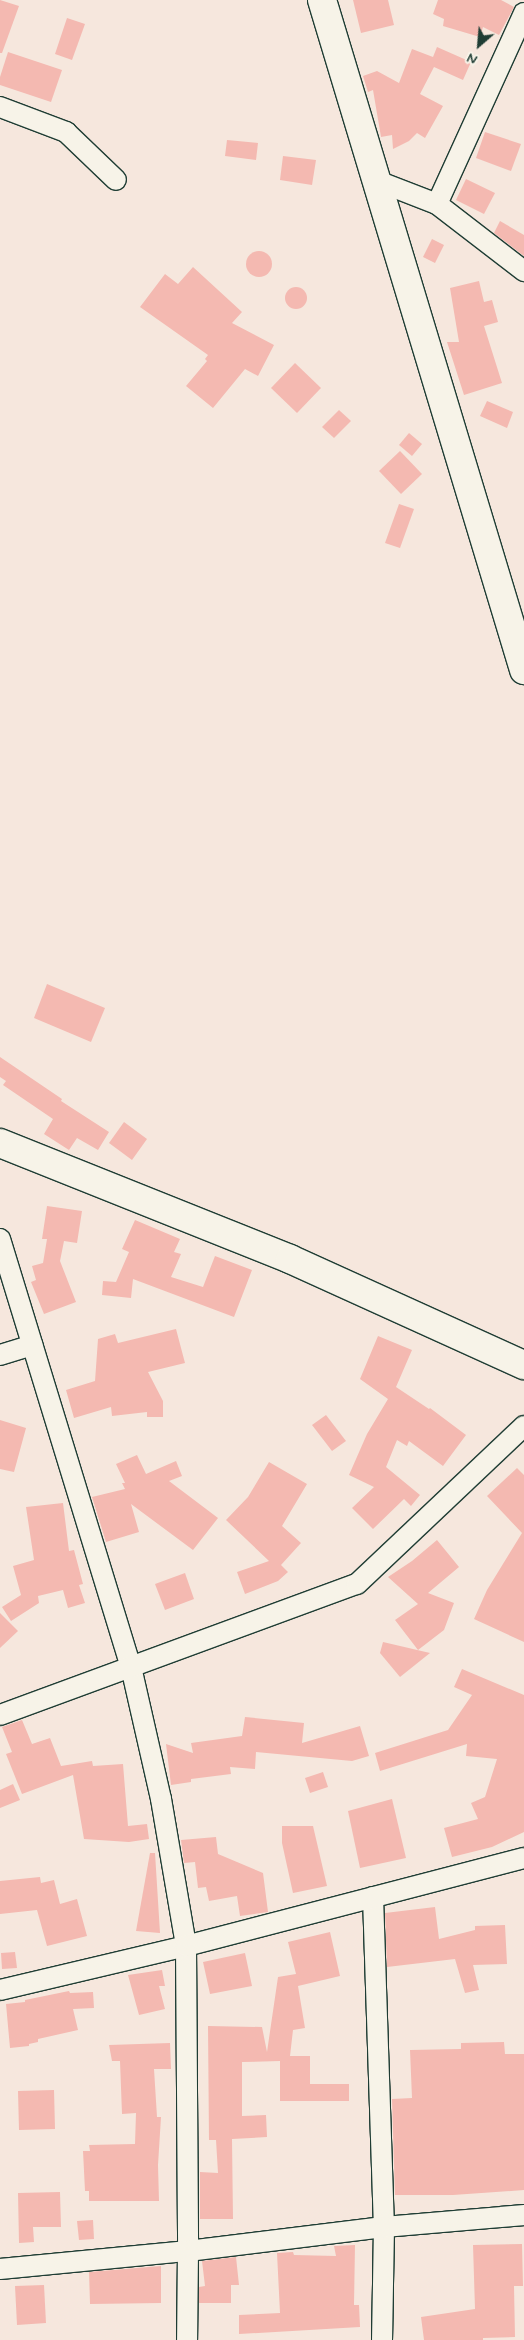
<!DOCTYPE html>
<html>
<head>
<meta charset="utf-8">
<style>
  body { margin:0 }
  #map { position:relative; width:524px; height:2340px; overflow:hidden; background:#f6e7dd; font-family:Mynerve,sans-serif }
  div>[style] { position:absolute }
  .building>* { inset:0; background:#f4b9b1 }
  .round { border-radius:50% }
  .roads { filter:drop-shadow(1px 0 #1f3d34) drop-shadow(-1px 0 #1f3d34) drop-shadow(0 1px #1f3d34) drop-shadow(0 -1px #1f3d34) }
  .street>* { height:20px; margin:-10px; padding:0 10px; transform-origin:10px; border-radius:10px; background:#f7f3e8 }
  .secondary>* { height:28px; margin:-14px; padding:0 14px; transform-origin:14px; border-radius:14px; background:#f7f3e8 }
  .highway>* { height:28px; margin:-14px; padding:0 14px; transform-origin:14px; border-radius:14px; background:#f7f3e8 }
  span { translate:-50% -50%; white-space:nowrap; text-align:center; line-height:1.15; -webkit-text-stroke:4.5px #f7f3e8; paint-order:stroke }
  .north { position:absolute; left:454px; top:20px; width:50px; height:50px; -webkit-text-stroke:4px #f7f3e8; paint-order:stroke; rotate:207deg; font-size:14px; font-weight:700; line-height:20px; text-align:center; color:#1f3d34 }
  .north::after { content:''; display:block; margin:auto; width:18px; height:22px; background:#1f3d34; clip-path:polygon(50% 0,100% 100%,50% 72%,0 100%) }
</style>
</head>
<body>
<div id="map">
  <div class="building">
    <i style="clip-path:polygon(0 0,19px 6px,2px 53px,0 53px)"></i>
    <i style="clip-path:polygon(353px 0,388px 0,394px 25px,361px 33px)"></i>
    <i style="clip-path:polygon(438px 0,501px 0,514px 7px,499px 35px,483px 27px,480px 37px,443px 26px,444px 19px,433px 14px)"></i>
    <i style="clip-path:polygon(67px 18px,85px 24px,72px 60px,55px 54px)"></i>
    <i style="clip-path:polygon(437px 47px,471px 62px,463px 80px,434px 67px,420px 94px,443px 106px,425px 138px,417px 133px,409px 141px,393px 149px,392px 135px,381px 137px,373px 90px,368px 92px,363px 76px,377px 71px,399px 83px,412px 49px,433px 57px)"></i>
    <i style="clip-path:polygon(8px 52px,62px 70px,51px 102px,0 85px,0 77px)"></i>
    <i style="clip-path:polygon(485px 132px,521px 144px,511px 171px,476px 158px)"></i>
    <i style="clip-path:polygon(227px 140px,258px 143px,256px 160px,225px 156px)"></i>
    <i style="clip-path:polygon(283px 156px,316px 160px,312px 185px,280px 180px)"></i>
    <i style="clip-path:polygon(466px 179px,495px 193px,484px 214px,456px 200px)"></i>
    <i style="clip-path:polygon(500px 221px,524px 235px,524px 256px,494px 233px)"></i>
    <i style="clip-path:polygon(432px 239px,444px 245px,435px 263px,423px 257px)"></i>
    <i class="round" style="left:246px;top:251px;width:26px;height:26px"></i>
    <i style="clip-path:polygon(193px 267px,242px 312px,232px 323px,274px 345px,258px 376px,245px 369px,213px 408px,186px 386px,207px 361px,205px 359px,208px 355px,140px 307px,165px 274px,178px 284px)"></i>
    <i style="clip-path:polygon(479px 281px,484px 302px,492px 300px,498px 322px,484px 326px,502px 383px,464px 395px,447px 342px,459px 342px,450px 288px)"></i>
    <i class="round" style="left:285px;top:287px;width:22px;height:22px"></i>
    <i style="clip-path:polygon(295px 363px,321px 388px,297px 413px,271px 388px)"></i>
    <i style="clip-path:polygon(487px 401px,513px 412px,507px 428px,480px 416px)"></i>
    <i style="clip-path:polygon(339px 410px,351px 421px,334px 438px,322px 427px)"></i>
    <i style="clip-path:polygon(409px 433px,422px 444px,412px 456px,399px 445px)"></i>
    <i style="clip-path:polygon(400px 451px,422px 474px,401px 494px,379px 471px)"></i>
    <i style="clip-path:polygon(399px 504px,414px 509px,400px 548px,385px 543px)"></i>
    <i style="clip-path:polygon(47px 984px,105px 1008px,91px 1042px,34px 1018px)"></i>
    <i style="clip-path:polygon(0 1057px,62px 1099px,61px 1101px,109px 1132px,98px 1150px,77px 1138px,69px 1150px,44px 1134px,53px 1119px,3px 1085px,6px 1081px,0 1077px)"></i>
    <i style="clip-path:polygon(124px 1122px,147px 1139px,132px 1160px,109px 1143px)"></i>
    <i style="clip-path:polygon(47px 1206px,82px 1211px,77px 1243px,64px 1241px,60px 1261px,76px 1302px,44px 1314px,31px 1282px,36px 1280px,32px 1266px,43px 1263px,47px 1239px,42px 1239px)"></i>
    <i style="clip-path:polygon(135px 1220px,180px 1239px,174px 1252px,181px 1254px,171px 1277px,203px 1287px,215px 1256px,252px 1270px,234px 1317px,133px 1279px,131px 1298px,102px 1295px,103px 1281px,116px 1282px,129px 1252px,122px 1249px)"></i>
    <i style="clip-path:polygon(176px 1329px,185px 1363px,148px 1372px,163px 1401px,163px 1417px,147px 1417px,147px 1412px,112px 1416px,111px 1407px,74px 1418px,66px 1390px,95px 1381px,98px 1339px,115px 1334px,118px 1343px)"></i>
    <i style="clip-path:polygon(378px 1336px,412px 1350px,396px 1387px,429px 1409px,430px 1408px,466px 1435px,443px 1466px,409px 1441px,407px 1446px,397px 1440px,386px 1467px,420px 1495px,411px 1506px,404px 1499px,373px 1529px,352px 1508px,374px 1487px,349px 1475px,367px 1434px,388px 1399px,360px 1379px)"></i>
    <i style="clip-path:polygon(326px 1415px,346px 1441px,332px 1451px,312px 1425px)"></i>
    <i style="clip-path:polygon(0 1420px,26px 1428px,14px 1472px,0 1469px)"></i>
    <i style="clip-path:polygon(137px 1455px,146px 1474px,176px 1461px,182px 1476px,169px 1481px,218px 1518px,193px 1550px,131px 1504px,139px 1532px,106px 1542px,92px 1497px,125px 1489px,122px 1483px,125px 1483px,116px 1464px)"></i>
    <i style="clip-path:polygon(269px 1462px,307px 1484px,282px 1526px,301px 1543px,281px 1565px,288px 1572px,278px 1581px,245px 1594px,237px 1572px,269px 1561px,226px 1520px,248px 1497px)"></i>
    <i style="clip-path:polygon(517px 1468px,524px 1475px,524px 1642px,474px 1619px,487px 1590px,522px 1533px,487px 1496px)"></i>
    <i style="clip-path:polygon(63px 1503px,69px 1551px,74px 1550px,83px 1584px,79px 1585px,85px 1603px,68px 1608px,63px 1590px,38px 1596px,39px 1603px,11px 1621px,2px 1607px,21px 1595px,13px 1566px,34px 1560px,26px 1507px)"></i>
    <i style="clip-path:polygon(437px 1540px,459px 1567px,428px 1593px,454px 1603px,444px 1630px,418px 1650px,395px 1620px,418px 1604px,388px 1577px,412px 1561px)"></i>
    <i style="clip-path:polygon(185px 1573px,194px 1599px,165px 1610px,155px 1584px)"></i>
    <i style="clip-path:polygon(0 1613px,18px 1631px,0 1648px)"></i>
    <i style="clip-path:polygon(383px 1642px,430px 1653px,400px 1677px,380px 1653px)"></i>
    <i style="clip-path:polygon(462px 1669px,524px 1695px,524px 1832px,492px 1847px,452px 1857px,444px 1828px,478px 1819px,471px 1803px,485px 1797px,497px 1759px,466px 1756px,467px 1744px,380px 1771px,375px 1753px,448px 1730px,472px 1695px,454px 1687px)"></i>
    <i style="clip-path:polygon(245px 1717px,304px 1723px,302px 1743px,360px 1726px,369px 1756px,352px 1761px,256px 1752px,255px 1769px,230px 1767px,231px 1774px,191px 1779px,191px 1782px,171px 1785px,166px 1744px,193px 1753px,191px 1743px,242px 1736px)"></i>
    <i style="clip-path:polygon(22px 1720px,32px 1744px,50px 1738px,61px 1766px,92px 1761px,93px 1766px,123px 1764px,128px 1826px,147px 1824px,149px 1839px,129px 1842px,84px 1839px,73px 1775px,22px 1794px,6px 1754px,12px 1752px,2px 1727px)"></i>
    <i style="clip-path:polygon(323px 1772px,328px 1787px,310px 1793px,305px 1778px)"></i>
    <i style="clip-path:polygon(13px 1784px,20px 1800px,0 1808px,0 1790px)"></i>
    <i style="clip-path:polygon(392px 1799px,406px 1858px,360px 1868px,348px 1811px)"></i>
    <i style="clip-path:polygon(282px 1826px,313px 1826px,327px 1886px,293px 1893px,282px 1843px)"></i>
    <i style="clip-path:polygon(216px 1837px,218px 1854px,263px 1873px,268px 1912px,240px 1916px,237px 1896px,209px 1901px,206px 1887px,198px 1888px,195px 1862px,184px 1863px,181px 1840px)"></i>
    <i style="clip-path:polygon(150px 1853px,155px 1853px,160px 1933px,136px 1931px)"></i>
    <i style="clip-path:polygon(40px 1877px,41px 1883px,54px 1880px,60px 1904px,77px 1899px,87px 1936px,47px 1946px,37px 1910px,0 1914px,0 1881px)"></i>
    <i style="clip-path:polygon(435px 1907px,439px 1939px,475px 1930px,475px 1926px,505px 1925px,507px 1964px,473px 1965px,479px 1990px,465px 1993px,455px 1959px,387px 1967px,385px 1913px)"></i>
    <i style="clip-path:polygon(330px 1932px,340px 1976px,298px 1986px,305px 2028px,293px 2030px,290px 2056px,310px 2056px,310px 2084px,349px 2084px,349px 2101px,280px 2101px,280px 2061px,242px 2062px,242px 2116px,266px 2115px,267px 2137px,232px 2139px,233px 2219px,200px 2219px,200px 2172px,218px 2173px,216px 2140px,209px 2140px,208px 2026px,262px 2027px,267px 2052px,278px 1977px,296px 1974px,288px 1942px)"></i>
    <i style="clip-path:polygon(15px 1952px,17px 1968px,2px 1969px,1px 1953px)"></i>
    <i style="clip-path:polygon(245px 1953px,252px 1986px,210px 1994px,203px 1962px)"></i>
    <i style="clip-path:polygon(162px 1970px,165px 1986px,159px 1986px,165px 2009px,139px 2015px,128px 1975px)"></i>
    <i style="clip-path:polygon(69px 1991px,70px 1993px,93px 1992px,94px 2008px,73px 2009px,78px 2030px,38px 2039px,38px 2042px,29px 2044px,29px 2046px,10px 2048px,6px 2004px,25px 2002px,25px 2000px)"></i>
    <i style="clip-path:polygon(504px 2042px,505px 2054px,524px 2054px,524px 2190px,453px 2195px,395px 2195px,392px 2099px,412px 2098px,410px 2050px,461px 2049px,461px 2043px)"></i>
    <i style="clip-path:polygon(170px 2043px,171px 2069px,154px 2069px,157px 2117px,161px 2117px,158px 2165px,159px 2201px,89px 2201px,89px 2191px,85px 2191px,83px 2151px,90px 2151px,89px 2145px,135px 2144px,136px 2113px,122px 2114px,120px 2061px,112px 2061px,109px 2045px)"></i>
    <i style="clip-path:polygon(54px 2090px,55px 2129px,19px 2130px,18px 2091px)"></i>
    <i style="clip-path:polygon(60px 2192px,61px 2227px,33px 2227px,34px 2242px,19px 2243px,18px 2193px)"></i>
    <i style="clip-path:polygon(93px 2220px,94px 2239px,79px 2240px,77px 2221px)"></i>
    <i style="clip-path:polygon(522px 2244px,523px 2286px,514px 2286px,515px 2337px,483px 2338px,483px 2340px,424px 2340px,421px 2317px,475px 2309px,473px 2245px)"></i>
    <i style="clip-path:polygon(355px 2245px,354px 2305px,359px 2305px,360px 2327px,239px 2334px,239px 2315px,280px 2313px,277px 2253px,293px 2252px,294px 2255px,336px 2256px,334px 2246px)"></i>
    <i style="clip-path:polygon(236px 2257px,239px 2285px,231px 2285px,231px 2303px,199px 2303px,199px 2287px,205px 2286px,202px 2261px)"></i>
    <i style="clip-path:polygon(161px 2266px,161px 2303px,90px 2304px,89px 2272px)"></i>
    <i style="clip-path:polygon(44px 2285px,46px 2323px,17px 2325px,15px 2286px)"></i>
  </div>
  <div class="roads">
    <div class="street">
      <i style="left:0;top:107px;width:71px;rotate:20.7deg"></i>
      <i style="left:66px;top:132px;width:69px;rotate:43.8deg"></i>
      <i style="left:375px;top:180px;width:66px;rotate:21.2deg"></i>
      <i style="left:437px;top:204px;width:110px;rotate:37.6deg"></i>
      <i style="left:437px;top:204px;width:210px;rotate:-65.5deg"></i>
      <i style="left:0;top:1239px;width:448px;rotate:73deg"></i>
      <i style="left:131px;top:1667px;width:135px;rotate:77.2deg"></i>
      <i style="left:161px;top:1799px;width:149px;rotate:80.3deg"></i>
      <i style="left:186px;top:1946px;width:305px;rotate:89.6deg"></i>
      <i style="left:188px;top:2251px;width:89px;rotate:90.6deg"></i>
      <i style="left:0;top:1355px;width:34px;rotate:-17deg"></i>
      <i style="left:0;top:1715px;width:380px;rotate:-20.2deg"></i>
      <i style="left:357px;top:1584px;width:230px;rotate:-43.4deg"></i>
      <i style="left:373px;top:1897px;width:330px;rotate:88.1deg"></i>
      <i style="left:384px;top:2227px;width:113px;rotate:91deg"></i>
      <i style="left:0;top:1990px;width:191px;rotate:-13.3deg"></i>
      <i style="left:186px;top:1946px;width:349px;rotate:-14.6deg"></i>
      <i style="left:0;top:2269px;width:189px;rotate:-5.5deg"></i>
      <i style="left:188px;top:2251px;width:197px;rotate:-7deg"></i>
      <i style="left:384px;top:2227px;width:141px;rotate:-4.9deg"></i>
    </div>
    <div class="secondary">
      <i style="left:0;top:1143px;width:312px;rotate:21.8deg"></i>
      <i style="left:290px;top:1259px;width:257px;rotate:24.4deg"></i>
    </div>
    <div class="highway">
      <i style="left:322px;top:0;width:700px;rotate:73.22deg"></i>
    </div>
  </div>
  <div class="north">N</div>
</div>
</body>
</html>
